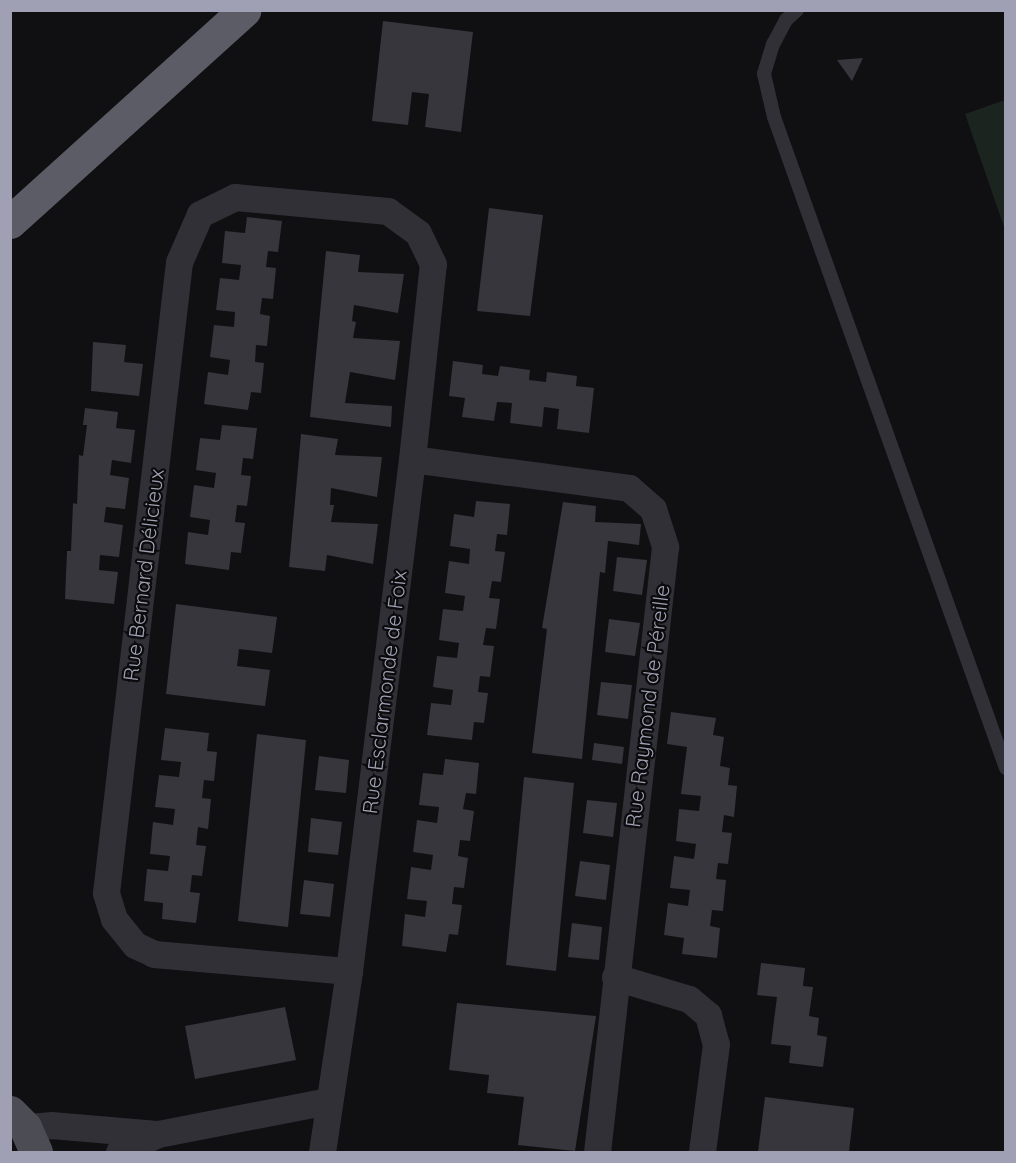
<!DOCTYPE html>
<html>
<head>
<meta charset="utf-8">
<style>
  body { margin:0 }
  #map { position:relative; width:1016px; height:1163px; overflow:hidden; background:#100f11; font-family:Quicksand,sans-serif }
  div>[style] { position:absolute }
  .green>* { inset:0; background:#1b241e }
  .building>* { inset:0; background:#37363c }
  .lane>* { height:14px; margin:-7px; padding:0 7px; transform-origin:7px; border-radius:7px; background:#313036 }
  .street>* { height:27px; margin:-13.5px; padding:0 13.5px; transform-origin:13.5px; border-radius:13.5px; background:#313036 }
  .primary>* { height:33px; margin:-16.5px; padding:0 16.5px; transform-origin:16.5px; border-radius:16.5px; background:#4c4c55 }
  .highway>* { height:33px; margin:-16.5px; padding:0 16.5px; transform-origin:16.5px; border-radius:16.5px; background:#5c5c67 }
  span { translate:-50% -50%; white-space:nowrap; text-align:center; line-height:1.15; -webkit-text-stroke:4.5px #0b0a0c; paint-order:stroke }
  .street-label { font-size:21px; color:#9fa0b3 }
  .frame { position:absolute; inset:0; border:12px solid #9fa0b3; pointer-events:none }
</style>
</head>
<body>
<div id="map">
  <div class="green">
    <i style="clip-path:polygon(1005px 100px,1006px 100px,1005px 230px,965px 114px)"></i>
  </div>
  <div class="building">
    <i style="clip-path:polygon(383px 21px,473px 32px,461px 132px,425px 127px,429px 94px,412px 92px,408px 125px,372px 121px)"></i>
    <i style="clip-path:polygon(863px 58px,852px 81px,837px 60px)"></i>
    <i style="clip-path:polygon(489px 208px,543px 215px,530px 316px,477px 311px)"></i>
    <i style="clip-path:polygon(247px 217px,282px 221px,278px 252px,268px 251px,266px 267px,276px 268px,273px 299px,262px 298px,260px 314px,270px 316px,267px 346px,256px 345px,255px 362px,264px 363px,261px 393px,251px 392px,248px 410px,204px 404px,208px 372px,228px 375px,230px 360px,210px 357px,214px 325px,234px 327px,235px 312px,216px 310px,220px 278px,239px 280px,241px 265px,222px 263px,225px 231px,245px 233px)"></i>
    <i style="clip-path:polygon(326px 251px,360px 255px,358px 272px,404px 274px,398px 313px,354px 305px,352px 321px,356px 322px,353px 338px,400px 341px,395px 380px,350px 372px,345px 403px,392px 406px,391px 427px,310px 417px)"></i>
    <i style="clip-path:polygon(93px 342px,126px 345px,124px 362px,143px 364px,139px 396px,91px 391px)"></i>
    <i style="clip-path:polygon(453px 361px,483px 365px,482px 374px,498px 376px,500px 366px,530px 370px,529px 380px,546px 382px,547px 372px,577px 376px,576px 386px,594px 388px,589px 433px,557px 429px,559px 409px,544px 407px,542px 427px,510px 423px,512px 403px,497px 402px,494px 421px,462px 417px,465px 398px,449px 396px)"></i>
    <i style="clip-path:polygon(85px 408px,118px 412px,116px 428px,135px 430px,131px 463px,112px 460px,110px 475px,129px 478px,125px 509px,106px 507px,104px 522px,123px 525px,119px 557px,100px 555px,99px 570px,118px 572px,114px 604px,65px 599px,67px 551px,71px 551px,73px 503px,77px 504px,79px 455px,83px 456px,87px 425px,83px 425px)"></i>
    <i style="clip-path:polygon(222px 425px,257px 428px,253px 459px,243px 458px,241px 475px,251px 476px,247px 506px,237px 505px,235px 522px,245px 523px,241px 553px,231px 552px,229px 570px,185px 564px,188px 532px,208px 535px,210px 520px,190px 517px,194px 485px,214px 488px,216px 473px,196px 470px,200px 438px,220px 440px)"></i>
    <i style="clip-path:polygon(301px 434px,338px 439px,335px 455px,382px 457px,377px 497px,331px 488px,330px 505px,334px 505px,331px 522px,378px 524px,373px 564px,327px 555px,325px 571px,289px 567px)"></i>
    <i style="clip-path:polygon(476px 501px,510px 504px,507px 535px,497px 534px,495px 551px,505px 552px,501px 582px,492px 581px,489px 598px,500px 599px,496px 629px,486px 628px,483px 645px,494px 646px,490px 677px,480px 676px,478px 692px,488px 693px,484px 723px,474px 722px,472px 740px,427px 735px,431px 703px,451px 705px,453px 690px,433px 687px,437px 656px,457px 658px,459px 643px,439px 640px,443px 609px,463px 611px,465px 596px,445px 593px,449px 561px,469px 564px,470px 549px,450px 546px,454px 514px,474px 517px)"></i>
    <i style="clip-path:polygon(563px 502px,596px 506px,595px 522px,641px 524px,639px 545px,608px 541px,605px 573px,600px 572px,582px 759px,532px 753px,547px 629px,542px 628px)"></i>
    <i style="clip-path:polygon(617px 557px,647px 560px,642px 595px,613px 591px)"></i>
    <i style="clip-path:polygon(176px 604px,277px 617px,272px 653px,239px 649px,237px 666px,270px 670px,265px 706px,166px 694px)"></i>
    <i style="clip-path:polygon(609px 619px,640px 623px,635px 656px,605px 652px)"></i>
    <i style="clip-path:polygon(601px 682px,632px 685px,628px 719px,597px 715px)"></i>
    <i style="clip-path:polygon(671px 712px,716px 718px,713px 735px,724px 737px,720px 766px,730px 768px,728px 785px,737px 786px,734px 817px,724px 815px,722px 832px,732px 833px,728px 864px,718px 863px,716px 879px,726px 880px,723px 911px,712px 910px,710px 926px,720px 928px,717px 958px,682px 954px,684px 938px,664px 935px,668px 903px,688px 906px,690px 890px,670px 888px,674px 856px,694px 859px,696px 844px,676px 841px,679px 809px,699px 811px,701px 796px,681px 794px,687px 747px,667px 744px)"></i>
    <i style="clip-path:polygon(165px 728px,209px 733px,207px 751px,217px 752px,214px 781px,204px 780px,202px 798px,211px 799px,208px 829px,198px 827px,196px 845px,206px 846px,202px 876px,192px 875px,190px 892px,200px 893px,196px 923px,162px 919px,163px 903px,144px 901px,147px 869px,168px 871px,170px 856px,150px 854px,153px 822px,173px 825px,175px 809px,155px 807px,159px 775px,179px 777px,181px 762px,161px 760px)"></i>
    <i style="clip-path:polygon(257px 734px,306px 740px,288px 927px,238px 921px)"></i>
    <i style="clip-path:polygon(594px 743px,624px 747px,622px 764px,592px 760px)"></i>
    <i style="clip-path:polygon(319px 756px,349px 760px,346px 793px,315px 790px)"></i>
    <i style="clip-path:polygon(445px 759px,479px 763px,476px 794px,466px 793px,463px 809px,474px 811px,470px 841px,460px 840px,458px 856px,468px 858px,464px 888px,454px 887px,452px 904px,462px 905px,458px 935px,449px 934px,446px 952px,402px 946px,405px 914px,425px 917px,427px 901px,407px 899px,411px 867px,431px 870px,433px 855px,413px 852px,417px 820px,437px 823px,439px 807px,419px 805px,423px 773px,443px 775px)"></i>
    <i style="clip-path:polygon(524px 777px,574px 783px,556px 971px,506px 965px)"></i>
    <i style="clip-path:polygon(587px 800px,617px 803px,613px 837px,583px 833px)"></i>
    <i style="clip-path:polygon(311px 818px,342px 822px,338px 855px,308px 852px)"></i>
    <i style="clip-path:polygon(580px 861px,610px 865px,606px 900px,575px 896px)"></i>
    <i style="clip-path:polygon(304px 880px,334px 884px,330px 917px,300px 914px)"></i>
    <i style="clip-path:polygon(572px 923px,602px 927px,599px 960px,568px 957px)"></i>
    <i style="clip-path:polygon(761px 963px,805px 968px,803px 986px,813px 987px,809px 1016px,819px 1018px,817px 1035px,827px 1037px,823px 1067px,789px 1063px,791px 1046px,771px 1044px,777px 997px,757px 995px)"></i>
    <i style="clip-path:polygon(457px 1003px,596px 1016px,575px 1151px,518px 1145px,524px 1097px,487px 1093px,489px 1075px,449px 1070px)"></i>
    <i style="clip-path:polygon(285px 1007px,296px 1060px,195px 1079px,185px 1026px)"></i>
    <i style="clip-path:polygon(765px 1097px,854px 1108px,849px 1152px,758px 1152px)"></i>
  </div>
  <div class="lane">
    <i style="left:797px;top:10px;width:15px;rotate:138deg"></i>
    <i style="left:786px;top:20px;width:27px;rotate:118deg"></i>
    <i style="left:773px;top:44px;width:31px;rotate:107deg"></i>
    <i style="left:764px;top:74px;width:44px;rotate:76.9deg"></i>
    <i style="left:774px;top:117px;width:691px;rotate:70.39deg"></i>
  </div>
  <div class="street">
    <i style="left:412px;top:459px;width:219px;rotate:7.6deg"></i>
    <i style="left:629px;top:488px;width:32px;rotate:41deg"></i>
    <i style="left:653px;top:509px;width:40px;rotate:72deg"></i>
    <i style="left:665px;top:547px;width:609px;rotate:96.41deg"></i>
    <i style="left:615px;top:977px;width:77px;rotate:16.6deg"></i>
    <i style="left:689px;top:999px;width:25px;rotate:40deg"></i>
    <i style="left:708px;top:1015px;width:30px;rotate:75deg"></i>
    <i style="left:716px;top:1044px;width:109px;rotate:97.4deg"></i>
    <i style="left:25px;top:1127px;width:26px;rotate:-4deg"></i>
    <i style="left:51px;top:1125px;width:106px;rotate:4.9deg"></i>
    <i style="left:119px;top:1152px;width:43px;rotate:-24.8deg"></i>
    <i style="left:158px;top:1134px;width:172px;rotate:-11deg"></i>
    <i style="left:322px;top:1152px;width:183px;rotate:-81.5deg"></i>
    <i style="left:349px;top:971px;width:516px;rotate:-82.99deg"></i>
    <i style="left:412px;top:459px;width:196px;rotate:-83.9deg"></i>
    <i style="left:433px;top:264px;width:34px;rotate:-116deg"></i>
    <i style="left:418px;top:233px;width:37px;rotate:-144deg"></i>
    <i style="left:388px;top:211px;width:154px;rotate:-174.8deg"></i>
    <i style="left:235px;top:197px;width:39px;rotate:154deg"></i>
    <i style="left:200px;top:214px;width:52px;rotate:113.6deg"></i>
    <i style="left:179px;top:262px;width:635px;rotate:96.6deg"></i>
    <i style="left:106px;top:893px;width:27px;rotate:73deg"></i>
    <i style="left:114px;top:919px;width:33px;rotate:51deg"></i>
    <i style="left:135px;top:945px;width:21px;rotate:25deg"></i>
    <i style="left:154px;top:954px;width:196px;rotate:5deg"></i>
  </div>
  <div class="primary">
    <i style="left:10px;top:1112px;width:21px;rotate:45deg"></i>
    <i style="left:25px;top:1127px;width:27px;rotate:66deg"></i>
  </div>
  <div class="highway">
    <i style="left:10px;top:222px;width:316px;rotate:-42.1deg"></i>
  </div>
  <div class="street-label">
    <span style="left:143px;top:575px;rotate:-83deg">Rue Bernard Délicieux</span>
    <span style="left:384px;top:692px;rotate:-83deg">Rue Esclarmonde de Foix</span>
    <span style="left:647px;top:706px;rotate:-83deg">Rue Raymond de Péreille</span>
  </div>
  <div class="frame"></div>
</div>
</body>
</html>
